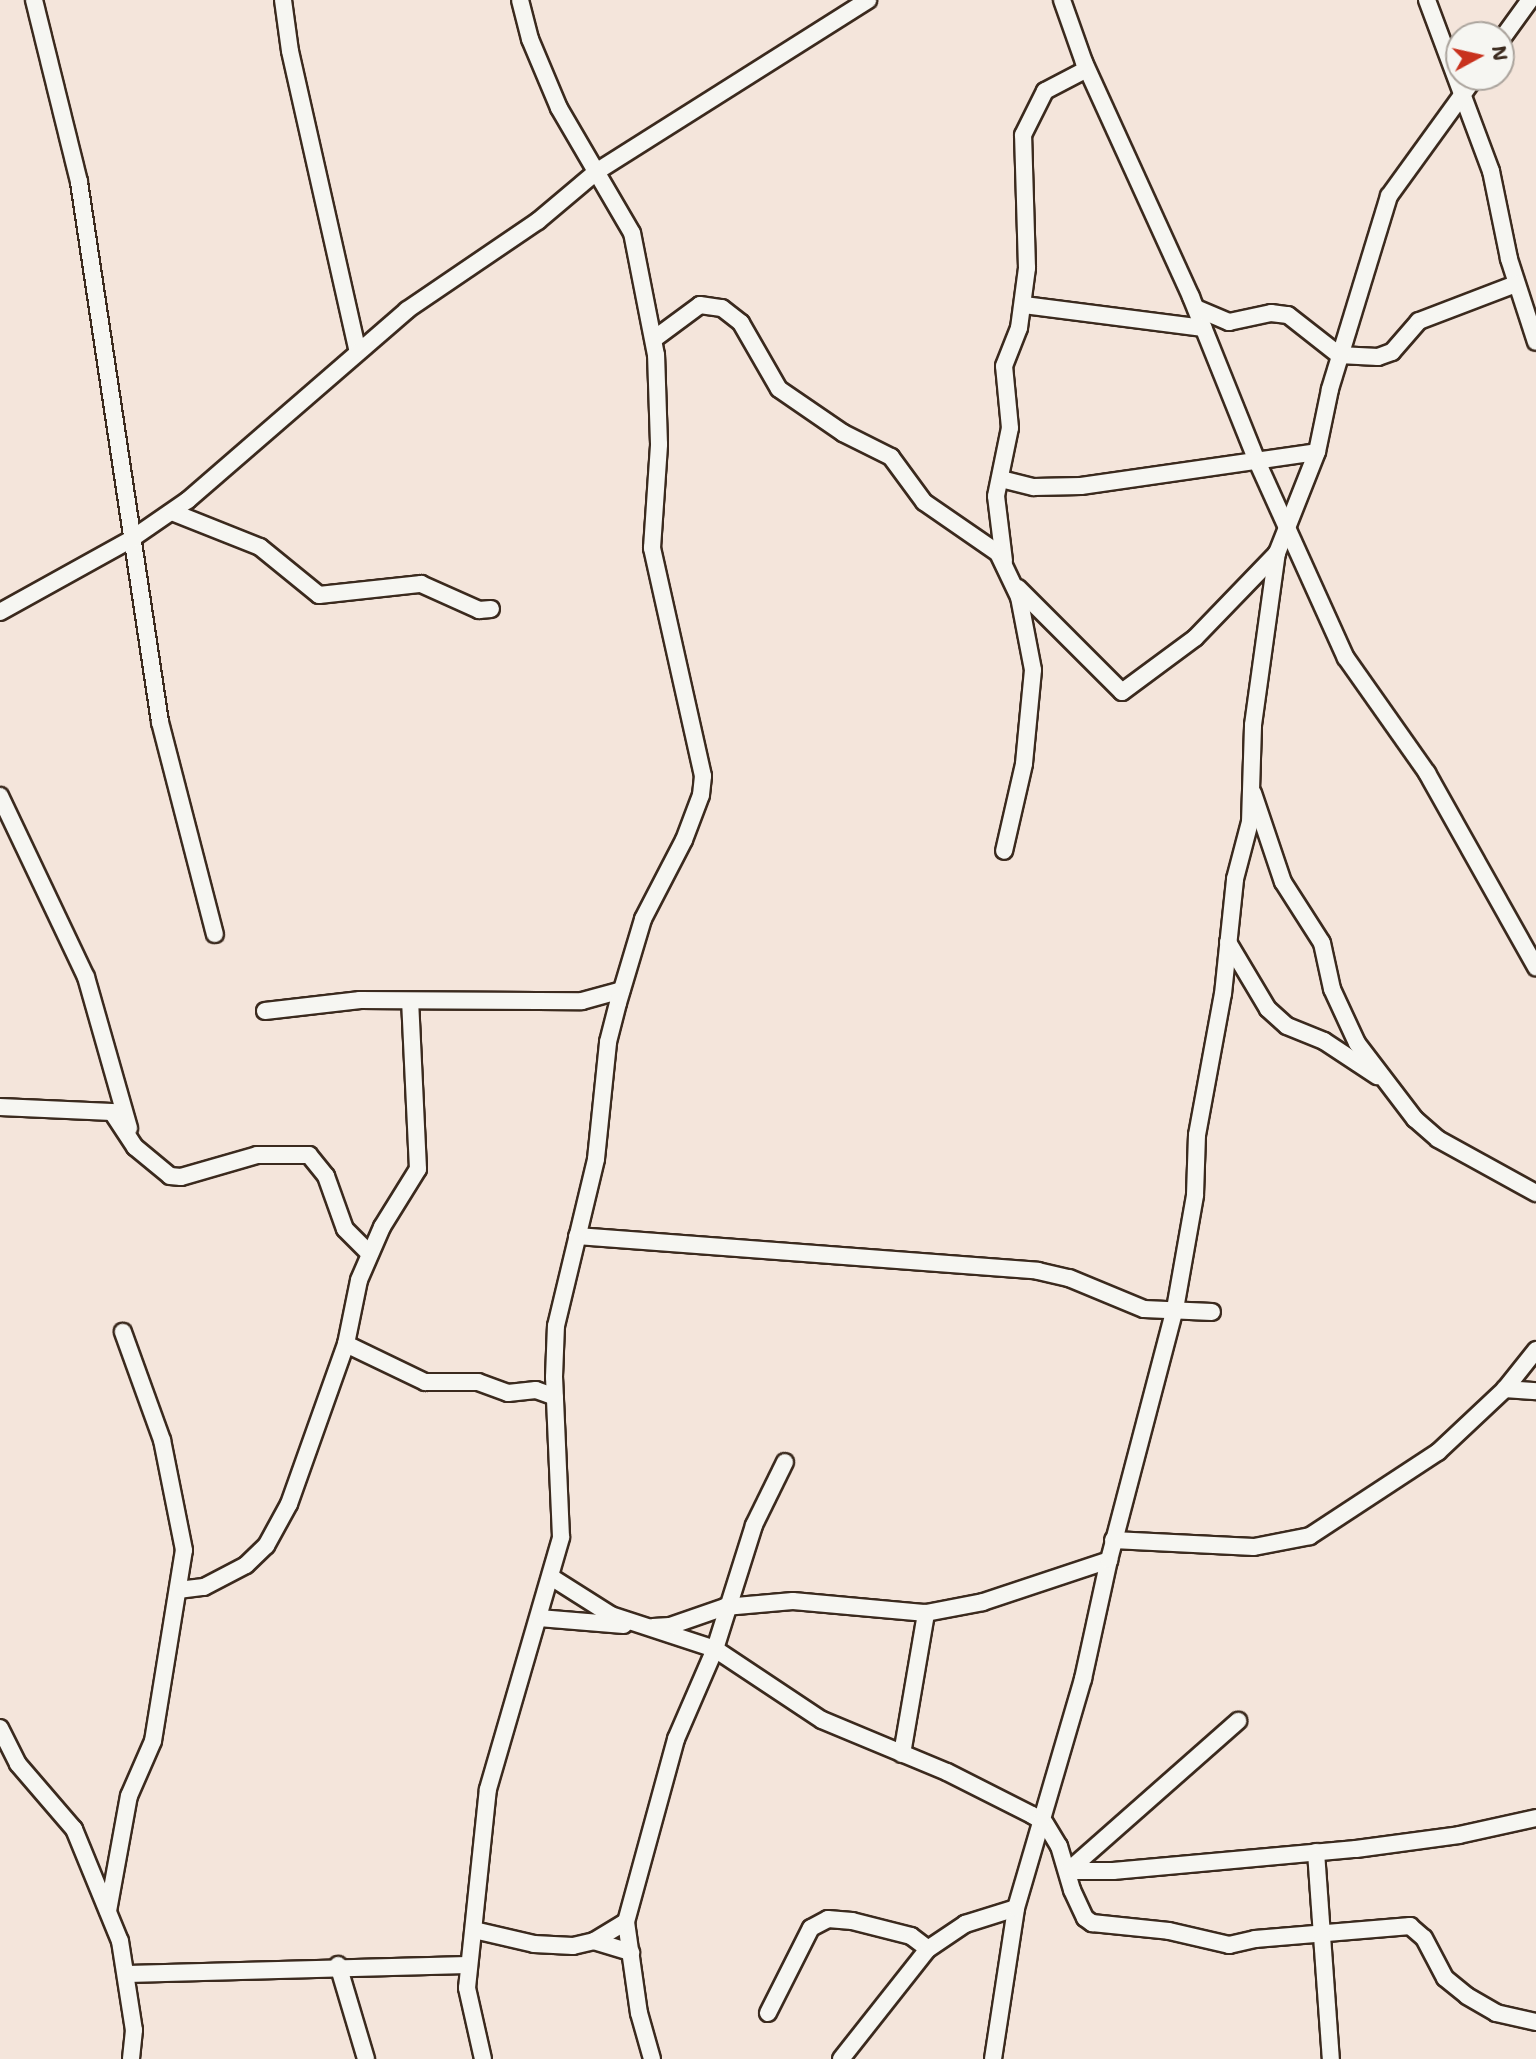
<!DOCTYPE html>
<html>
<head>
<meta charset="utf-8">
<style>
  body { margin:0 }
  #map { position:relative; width:1536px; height:2059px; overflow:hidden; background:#f4e5db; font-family:"Shantell Sans",sans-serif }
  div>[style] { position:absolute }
  .roads { filter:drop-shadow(2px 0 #3b2a1e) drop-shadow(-2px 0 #3b2a1e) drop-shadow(0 2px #3b2a1e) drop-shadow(0 -2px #3b2a1e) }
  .street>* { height:16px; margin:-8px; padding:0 8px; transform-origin:8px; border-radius:8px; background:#f6f6f2 }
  span { translate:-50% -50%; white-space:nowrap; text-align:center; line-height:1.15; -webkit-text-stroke:6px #f6f6f2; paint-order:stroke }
  .north { position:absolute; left:1445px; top:21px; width:70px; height:70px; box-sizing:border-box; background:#f6f6f2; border:2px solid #aba49d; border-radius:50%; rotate:82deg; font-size:19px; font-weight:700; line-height:28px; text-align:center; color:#3b2a1e }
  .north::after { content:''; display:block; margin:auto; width:24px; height:32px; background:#c8321e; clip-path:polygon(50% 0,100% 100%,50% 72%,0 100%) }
</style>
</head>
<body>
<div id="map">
  <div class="roads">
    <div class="street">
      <i style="left:34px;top:0;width:187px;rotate:76.1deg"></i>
      <i style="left:79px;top:182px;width:546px;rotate:81.47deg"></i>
      <i style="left:160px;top:722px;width:219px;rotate:75.5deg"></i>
      <i style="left:283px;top:0;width:51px;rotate:82.2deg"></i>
      <i style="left:290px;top:51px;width:305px;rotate:77.3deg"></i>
      <i style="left:1062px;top:0;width:66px;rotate:70.5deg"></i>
      <i style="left:1084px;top:62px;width:258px;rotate:65.5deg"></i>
      <i style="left:1191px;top:297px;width:175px;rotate:68.1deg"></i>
      <i style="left:1256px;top:459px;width:218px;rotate:65.7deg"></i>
      <i style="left:1346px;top:658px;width:141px;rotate:54.8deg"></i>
      <i style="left:1427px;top:773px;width:223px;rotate:60.7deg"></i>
      <i style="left:1427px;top:0;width:183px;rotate:69.5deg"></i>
      <i style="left:1491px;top:171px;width:90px;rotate:78.4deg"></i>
      <i style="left:1509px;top:259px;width:87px;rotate:72deg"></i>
      <i style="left:1501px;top:40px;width:49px;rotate:-54.1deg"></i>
      <i style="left:1024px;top:305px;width:181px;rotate:7.3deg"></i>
      <i style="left:1196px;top:308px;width:36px;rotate:23deg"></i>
      <i style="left:1229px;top:322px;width:43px;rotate:-12.1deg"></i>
      <i style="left:1271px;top:313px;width:17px;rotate:7deg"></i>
      <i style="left:1288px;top:315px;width:65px;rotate:38.1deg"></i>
      <i style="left:1339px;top:355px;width:39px;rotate:3deg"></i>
      <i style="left:1378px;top:357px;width:15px;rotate:-20deg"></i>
      <i style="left:1392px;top:352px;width:41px;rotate:-48.9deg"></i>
      <i style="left:1419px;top:321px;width:104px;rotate:-20.9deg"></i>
      <i style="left:654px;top:339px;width:57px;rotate:-36.5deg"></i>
      <i style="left:700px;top:305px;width:22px;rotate:8deg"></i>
      <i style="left:722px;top:308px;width:24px;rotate:38deg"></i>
      <i style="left:741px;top:323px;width:76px;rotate:60.1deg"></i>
      <i style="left:779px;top:389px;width:78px;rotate:34.5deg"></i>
      <i style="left:843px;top:433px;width:54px;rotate:26.6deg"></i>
      <i style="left:891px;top:457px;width:56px;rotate:53.7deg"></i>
      <i style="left:924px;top:502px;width:90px;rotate:34.6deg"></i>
      <i style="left:998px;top:553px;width:49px;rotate:64.5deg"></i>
      <i style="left:1019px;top:597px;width:74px;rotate:79.1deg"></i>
      <i style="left:1033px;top:670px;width:94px;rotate:95.5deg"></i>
      <i style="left:1024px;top:764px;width:89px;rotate:102.9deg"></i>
      <i style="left:1001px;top:479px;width:34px;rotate:14deg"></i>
      <i style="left:1034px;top:487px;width:47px;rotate:-1.2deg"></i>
      <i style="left:1081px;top:486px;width:238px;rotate:-8.2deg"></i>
      <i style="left:172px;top:512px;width:95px;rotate:21.7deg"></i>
      <i style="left:260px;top:547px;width:76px;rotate:39.1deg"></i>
      <i style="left:319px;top:595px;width:103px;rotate:-6.2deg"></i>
      <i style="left:421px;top:584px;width:64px;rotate:24.1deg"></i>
      <i style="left:479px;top:610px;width:12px;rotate:-5deg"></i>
      <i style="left:1004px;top:561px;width:65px;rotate:-97deg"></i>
      <i style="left:996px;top:496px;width:69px;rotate:-78.4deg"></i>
      <i style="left:1010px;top:428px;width:62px;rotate:-95.5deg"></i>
      <i style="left:1004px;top:366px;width:41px;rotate:-68.5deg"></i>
      <i style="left:1019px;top:328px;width:61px;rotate:-82.4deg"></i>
      <i style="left:1027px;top:268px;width:133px;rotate:-91.7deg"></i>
      <i style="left:1023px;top:135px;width:49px;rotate:-63.4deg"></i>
      <i style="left:1045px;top:91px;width:47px;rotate:-27.6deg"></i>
      <i style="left:1018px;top:588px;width:147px;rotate:45deg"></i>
      <i style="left:1122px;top:692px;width:91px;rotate:-36.5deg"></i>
      <i style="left:1195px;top:638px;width:118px;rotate:-46deg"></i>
      <i style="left:0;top:612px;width:149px;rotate:-29deg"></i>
      <i style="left:130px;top:540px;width:70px;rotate:-34.6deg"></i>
      <i style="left:188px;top:500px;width:290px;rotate:-40.9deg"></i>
      <i style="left:407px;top:310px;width:158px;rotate:-34.2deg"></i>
      <i style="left:538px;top:221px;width:76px;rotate:-40.2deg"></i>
      <i style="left:596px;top:172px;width:322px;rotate:-32.3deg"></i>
      <i style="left:1253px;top:793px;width:94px;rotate:71.4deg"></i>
      <i style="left:1283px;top:882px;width:72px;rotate:57.4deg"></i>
      <i style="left:1322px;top:943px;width:47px;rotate:77.7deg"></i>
      <i style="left:1332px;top:989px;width:60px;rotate:65.2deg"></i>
      <i style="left:1357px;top:1043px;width:96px;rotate:52.7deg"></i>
      <i style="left:1415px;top:1119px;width:30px;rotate:41deg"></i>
      <i style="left:1438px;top:1139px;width:112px;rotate:28.9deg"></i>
      <i style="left:0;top:796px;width:200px;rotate:64.6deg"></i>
      <i style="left:86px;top:977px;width:157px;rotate:74.1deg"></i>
      <i style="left:1228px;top:942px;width:78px;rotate:59.2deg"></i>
      <i style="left:1268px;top:1009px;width:25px;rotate:42deg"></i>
      <i style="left:1287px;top:1026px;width:40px;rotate:22deg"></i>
      <i style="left:1324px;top:1041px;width:64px;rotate:33.4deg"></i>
      <i style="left:265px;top:1011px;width:96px;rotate:-6.6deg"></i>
      <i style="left:360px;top:1000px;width:222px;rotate:0.3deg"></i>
      <i style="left:582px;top:1001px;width:41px;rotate:-15.4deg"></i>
      <i style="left:0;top:1107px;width:112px;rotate:2.6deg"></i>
      <i style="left:112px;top:1112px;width:42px;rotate:56.7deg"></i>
      <i style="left:135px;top:1147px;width:45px;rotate:39.6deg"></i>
      <i style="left:170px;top:1176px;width:11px;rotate:5deg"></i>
      <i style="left:181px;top:1177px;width:79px;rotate:-16.1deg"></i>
      <i style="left:257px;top:1155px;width:52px"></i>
      <i style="left:309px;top:1155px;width:27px;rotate:51deg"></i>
      <i style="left:326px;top:1176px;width:56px;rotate:70.3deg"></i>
      <i style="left:345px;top:1229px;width:35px;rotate:45deg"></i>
      <i style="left:577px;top:1236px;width:462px;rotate:4.3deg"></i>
      <i style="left:1038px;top:1271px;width:32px;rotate:13deg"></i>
      <i style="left:1069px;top:1278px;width:81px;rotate:22.5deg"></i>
      <i style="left:1144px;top:1309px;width:68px;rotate:2.5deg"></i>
      <i style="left:346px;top:1344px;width:88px;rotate:25.7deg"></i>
      <i style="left:425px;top:1382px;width:53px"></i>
      <i style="left:478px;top:1382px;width:32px;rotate:20deg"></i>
      <i style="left:508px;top:1393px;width:28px;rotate:-6deg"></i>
      <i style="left:536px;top:1390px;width:20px;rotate:20deg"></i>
      <i style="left:1505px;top:1389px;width:31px;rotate:4deg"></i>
      <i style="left:1113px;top:1540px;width:141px;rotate:2.8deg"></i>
      <i style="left:1254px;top:1547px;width:57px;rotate:-11.1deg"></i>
      <i style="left:1310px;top:1536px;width:153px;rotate:-33.3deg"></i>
      <i style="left:1438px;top:1452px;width:92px;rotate:-43.2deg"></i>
      <i style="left:1505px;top:1389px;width:50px;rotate:-51.5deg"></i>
      <i style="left:551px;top:1577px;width:71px;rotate:32.3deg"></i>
      <i style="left:611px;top:1615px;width:109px;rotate:18.1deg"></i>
      <i style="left:715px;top:1649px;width:128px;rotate:33.6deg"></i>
      <i style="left:822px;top:1720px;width:135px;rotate:22.6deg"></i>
      <i style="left:947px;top:1772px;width:95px;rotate:26.8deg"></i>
      <i style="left:1032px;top:1815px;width:15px;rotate:32deg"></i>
      <i style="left:1045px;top:1823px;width:27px;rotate:59deg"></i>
      <i style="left:1059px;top:1846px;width:46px;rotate:73.5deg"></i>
      <i style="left:1072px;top:1890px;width:31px;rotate:65deg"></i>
      <i style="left:1085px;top:1918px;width:9px;rotate:36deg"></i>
      <i style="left:1092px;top:1923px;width:77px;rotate:5.9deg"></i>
      <i style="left:1169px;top:1931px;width:62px;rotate:13.1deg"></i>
      <i style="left:1229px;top:1945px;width:27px;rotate:-13deg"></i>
      <i style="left:1255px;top:1939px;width:156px;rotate:-4.8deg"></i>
      <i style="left:1410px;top:1926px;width:18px;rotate:41deg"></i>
      <i style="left:1424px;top:1938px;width:45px;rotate:62.3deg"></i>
      <i style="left:1445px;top:1978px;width:28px;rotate:39deg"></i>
      <i style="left:1467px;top:1996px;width:34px;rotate:30deg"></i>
      <i style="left:1496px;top:2013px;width:41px;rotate:12.7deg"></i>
      <i style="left:178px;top:1590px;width:26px;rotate:-7deg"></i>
      <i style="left:204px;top:1587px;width:47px;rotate:-27.6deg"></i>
      <i style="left:246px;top:1565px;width:28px;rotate:-44deg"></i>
      <i style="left:266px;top:1546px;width:48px;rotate:-61.3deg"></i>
      <i style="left:289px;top:1504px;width:170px;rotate:-70.4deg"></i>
      <i style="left:346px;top:1344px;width:65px;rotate:-78.5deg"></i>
      <i style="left:359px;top:1280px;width:58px;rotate:-66.5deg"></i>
      <i style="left:382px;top:1227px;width:68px;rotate:-58.2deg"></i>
      <i style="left:418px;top:1169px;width:168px;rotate:-92.7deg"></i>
      <i style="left:539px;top:1618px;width:85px;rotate:4.7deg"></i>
      <i style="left:653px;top:1627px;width:17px;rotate:-3deg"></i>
      <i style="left:670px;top:1626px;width:58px;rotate:-19.1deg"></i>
      <i style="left:725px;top:1607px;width:68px;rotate:-5deg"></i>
      <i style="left:793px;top:1601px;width:134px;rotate:5.2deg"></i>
      <i style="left:926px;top:1613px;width:58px;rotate:-10.9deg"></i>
      <i style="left:983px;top:1602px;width:133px;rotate:-18.4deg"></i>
      <i style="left:0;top:1728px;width:40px;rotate:63.4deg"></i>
      <i style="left:18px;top:1764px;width:86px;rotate:49.3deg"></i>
      <i style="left:74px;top:1829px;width:121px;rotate:67.7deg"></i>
      <i style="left:120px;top:1941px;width:90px;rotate:81.1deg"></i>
      <i style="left:134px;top:2030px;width:29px;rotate:96deg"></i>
      <i style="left:902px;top:1754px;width:143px;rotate:-80.3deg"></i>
      <i style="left:1316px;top:1852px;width:208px;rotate:85.9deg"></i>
      <i style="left:1068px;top:1871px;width:45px"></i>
      <i style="left:1113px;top:1871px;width:244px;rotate:-5.2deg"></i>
      <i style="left:1356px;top:1849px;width:104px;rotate:-7.7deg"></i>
      <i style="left:1459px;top:1835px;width:79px;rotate:-12.4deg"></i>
      <i style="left:1068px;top:1871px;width:227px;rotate:-41.4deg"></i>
      <i style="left:108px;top:1911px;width:117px;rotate:-79.7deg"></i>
      <i style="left:129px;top:1796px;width:60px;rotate:-66.4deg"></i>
      <i style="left:153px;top:1741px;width:193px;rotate:-80.8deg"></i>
      <i style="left:184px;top:1550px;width:112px;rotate:-101.3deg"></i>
      <i style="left:162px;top:1440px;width:115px;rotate:-109.9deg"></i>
      <i style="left:626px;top:1922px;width:92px;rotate:81.9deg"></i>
      <i style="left:639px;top:2013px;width:48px;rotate:74.2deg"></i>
      <i style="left:474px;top:1930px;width:62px;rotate:13.1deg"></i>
      <i style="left:534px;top:1944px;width:39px;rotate:3deg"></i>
      <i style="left:573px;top:1946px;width:22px;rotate:-13deg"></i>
      <i style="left:594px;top:1941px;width:37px;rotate:-31deg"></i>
      <i style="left:626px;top:1922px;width:190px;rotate:-74.7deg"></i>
      <i style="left:676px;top:1739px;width:98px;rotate:-66.6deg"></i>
      <i style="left:715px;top:1649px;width:130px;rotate:-72.5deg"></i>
      <i style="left:754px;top:1525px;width:70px;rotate:-63.8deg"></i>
      <i style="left:594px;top:1941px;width:39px;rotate:17deg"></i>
      <i style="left:338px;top:1965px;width:98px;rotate:73.4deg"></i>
      <i style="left:126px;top:1974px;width:343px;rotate:-1.5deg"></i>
      <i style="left:768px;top:2013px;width:95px;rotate:-63.2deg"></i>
      <i style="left:811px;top:1928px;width:19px;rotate:-28deg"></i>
      <i style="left:828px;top:1919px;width:24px;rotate:5deg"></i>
      <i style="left:852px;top:1921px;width:61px;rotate:14.3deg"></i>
      <i style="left:911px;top:1936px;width:21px;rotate:37deg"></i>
      <i style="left:483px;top:2059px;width:73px;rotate:-102.7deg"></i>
      <i style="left:467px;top:1988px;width:200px;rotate:-84deg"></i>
      <i style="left:488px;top:1789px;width:262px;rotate:-73.8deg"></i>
      <i style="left:561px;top:1537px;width:160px;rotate:-92.5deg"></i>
      <i style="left:554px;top:1377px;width:51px;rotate:-87.8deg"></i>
      <i style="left:556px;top:1326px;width:172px;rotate:-76.5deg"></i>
      <i style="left:596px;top:1159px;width:118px;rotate:-84.1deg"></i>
      <i style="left:608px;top:1042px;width:40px;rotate:-75.6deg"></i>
      <i style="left:618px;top:1003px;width:88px;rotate:-73.4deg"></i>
      <i style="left:643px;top:919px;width:89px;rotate:-62.6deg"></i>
      <i style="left:684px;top:840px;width:48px;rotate:-69.3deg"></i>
      <i style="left:701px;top:795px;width:19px;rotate:-84deg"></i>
      <i style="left:703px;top:776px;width:234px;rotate:-102.6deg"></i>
      <i style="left:652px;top:548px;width:104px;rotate:-86.1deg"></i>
      <i style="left:659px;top:444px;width:89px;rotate:-91.9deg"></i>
      <i style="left:656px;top:355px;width:124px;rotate:-101.1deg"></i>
      <i style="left:632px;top:233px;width:145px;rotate:-120.3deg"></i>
      <i style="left:559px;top:108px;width:75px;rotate:-112.8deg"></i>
      <i style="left:530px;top:39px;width:40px;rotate:-104.4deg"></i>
      <i style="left:841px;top:2059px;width:140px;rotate:-51.7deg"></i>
      <i style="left:928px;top:1949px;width:45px;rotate:-34deg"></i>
      <i style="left:965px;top:1924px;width:53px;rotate:-17.4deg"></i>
      <i style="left:993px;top:2059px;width:153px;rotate:-81.3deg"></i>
      <i style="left:1016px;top:1908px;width:239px;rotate:-73.7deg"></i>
      <i style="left:1083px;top:1679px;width:122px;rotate:-77.7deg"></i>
      <i style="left:1109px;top:1560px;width:260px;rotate:-75.3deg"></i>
      <i style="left:1175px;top:1309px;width:116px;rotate:-80deg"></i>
      <i style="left:1195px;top:1195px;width:60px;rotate:-88.1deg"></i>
      <i style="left:1197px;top:1135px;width:143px;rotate:-79.6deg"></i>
      <i style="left:1223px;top:994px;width:116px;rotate:-84deg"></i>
      <i style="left:1235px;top:879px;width:59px;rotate:-75.3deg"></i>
      <i style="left:1250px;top:822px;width:97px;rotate:-88.2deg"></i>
      <i style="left:1253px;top:725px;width:174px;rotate:-82.1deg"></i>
      <i style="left:1277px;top:553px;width:109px;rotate:-68.4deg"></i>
      <i style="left:1317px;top:452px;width:64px;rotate:-78.3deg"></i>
      <i style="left:1330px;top:389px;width:202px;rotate:-73deg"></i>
      <i style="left:1389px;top:196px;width:147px;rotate:-54.1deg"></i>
    </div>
  </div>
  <div class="north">N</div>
</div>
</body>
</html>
